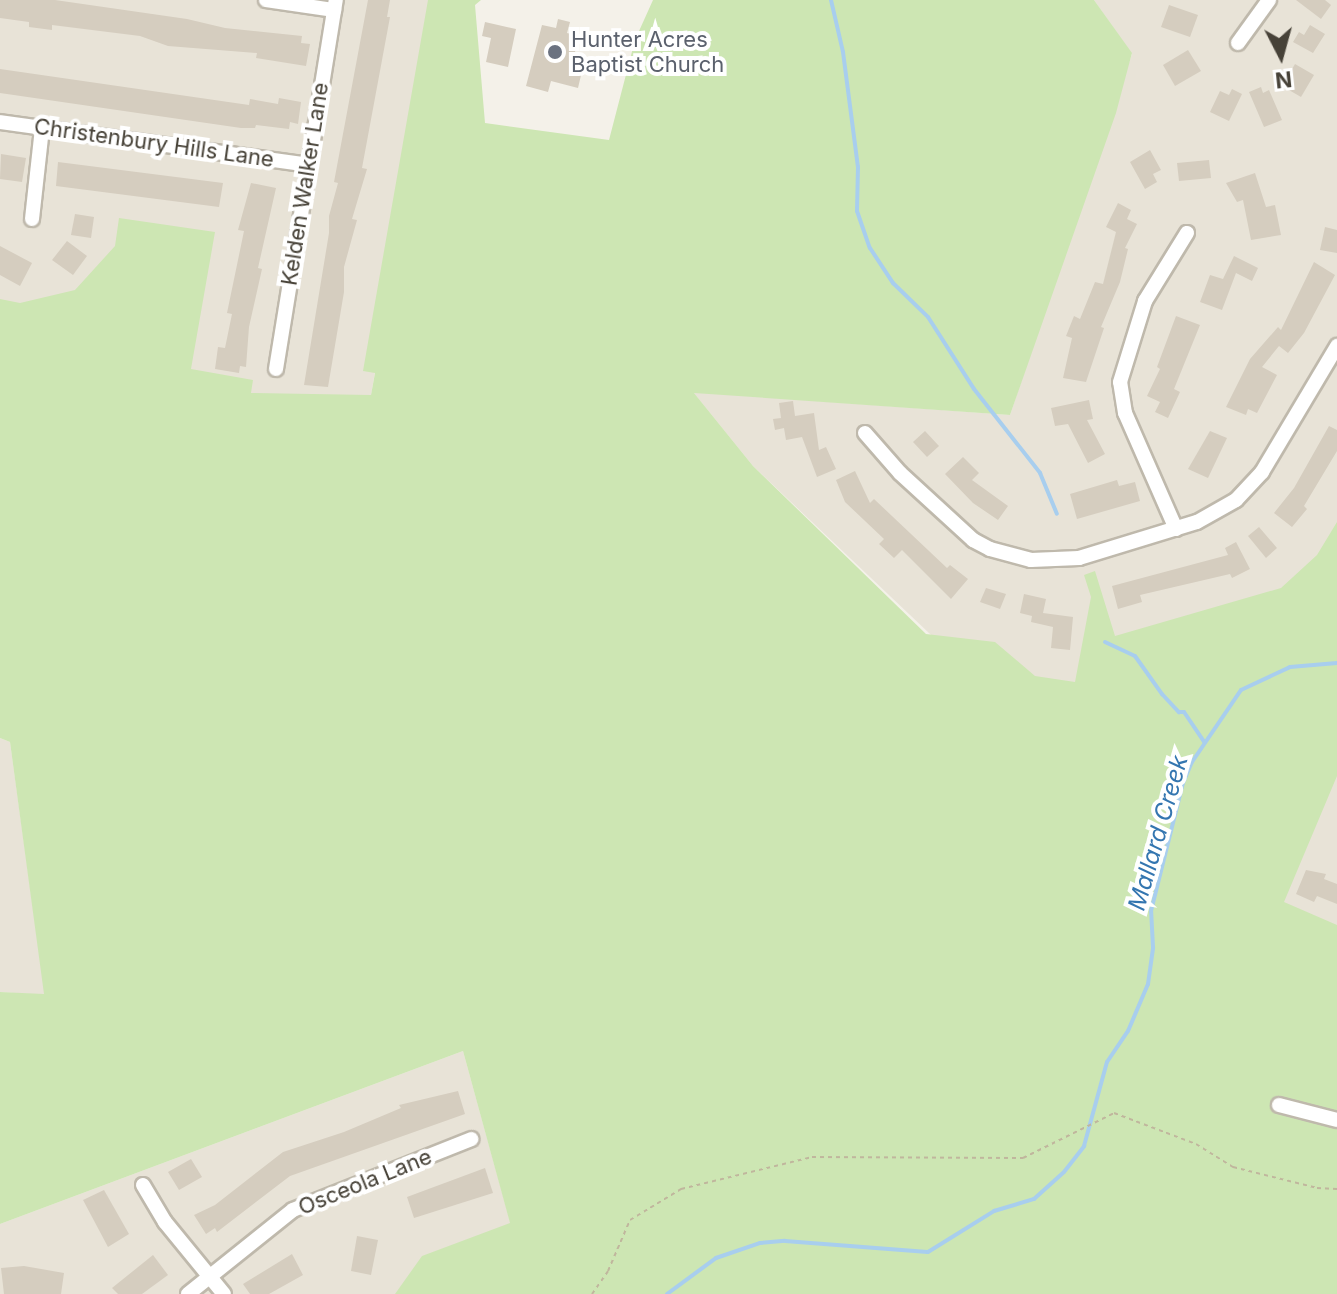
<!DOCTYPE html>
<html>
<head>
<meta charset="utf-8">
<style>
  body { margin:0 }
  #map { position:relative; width:1337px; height:1294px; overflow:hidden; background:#f4f1e9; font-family:Inter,sans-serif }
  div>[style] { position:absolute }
  .residential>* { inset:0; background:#e8e3d7 }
  .green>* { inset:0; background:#cde6b3 }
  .stream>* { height:4px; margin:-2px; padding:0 2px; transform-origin:2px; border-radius:2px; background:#a8ceee }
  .building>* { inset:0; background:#d5cdbf }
  .path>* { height:2px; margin-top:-1px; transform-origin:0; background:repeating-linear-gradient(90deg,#c0b69d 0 4px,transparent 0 8px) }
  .roads { filter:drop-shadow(2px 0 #bfb9ac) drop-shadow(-2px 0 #bfb9ac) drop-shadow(0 2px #bfb9ac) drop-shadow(0 -2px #bfb9ac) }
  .minor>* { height:14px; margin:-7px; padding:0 7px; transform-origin:7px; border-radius:7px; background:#fff }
  .dots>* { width:22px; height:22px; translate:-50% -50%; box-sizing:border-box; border:4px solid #fff; border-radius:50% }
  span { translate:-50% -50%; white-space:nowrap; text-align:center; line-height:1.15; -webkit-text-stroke:8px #fff; paint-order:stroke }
  .worship-label { font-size:22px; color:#5b616d }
  .left { translate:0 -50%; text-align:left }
  .street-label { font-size:22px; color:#474238 }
  .water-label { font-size:24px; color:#3476b0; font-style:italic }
  .north { position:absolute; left:1241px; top:16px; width:80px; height:80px; -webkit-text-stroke:6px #fff; paint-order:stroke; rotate:174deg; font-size:22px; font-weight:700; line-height:32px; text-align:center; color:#474238 }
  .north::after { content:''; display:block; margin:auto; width:28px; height:36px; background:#474238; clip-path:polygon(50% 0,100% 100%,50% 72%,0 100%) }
</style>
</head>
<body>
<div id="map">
  <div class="residential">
    <i style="clip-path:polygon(0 0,440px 0,371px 395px,0 395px)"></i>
    <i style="clip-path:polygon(1094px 0,1337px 0,1337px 1020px,753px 466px,693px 392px,1010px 415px,1132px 54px)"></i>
    <i style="clip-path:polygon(0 738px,10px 742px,45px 995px,0 992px)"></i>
    <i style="clip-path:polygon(463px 1051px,530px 1294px,0 1294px,0 1224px)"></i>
  </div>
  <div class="green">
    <i style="clip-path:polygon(428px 0,481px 0,475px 5px,485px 123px,609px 140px,635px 40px,653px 0,1094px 0,1132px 53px,1116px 113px,1010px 415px,694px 393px,753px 466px,926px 634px,995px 642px,1035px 676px,1075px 682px,1091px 597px,1084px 575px,1095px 571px,1115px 636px,1281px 588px,1317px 555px,1337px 522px,1337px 776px,1284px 902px,1337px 925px,1337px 1294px,395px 1294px,422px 1256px,510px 1223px,463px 1051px,0 1224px,0 992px,44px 994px,10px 742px,0 738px,0 299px,20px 303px,75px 290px,115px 246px,119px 218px,215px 232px,191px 369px,253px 380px,251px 393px,371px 395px,375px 373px,363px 371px)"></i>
  </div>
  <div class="stream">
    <i style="left:831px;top:0;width:53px;rotate:77deg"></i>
    <i style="left:843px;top:52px;width:116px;rotate:82.6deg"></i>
    <i style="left:858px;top:167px;width:44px;rotate:91.3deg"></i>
    <i style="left:857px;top:211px;width:39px;rotate:71deg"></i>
    <i style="left:870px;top:248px;width:42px;rotate:56.7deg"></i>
    <i style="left:893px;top:283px;width:49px;rotate:44.2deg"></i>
    <i style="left:928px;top:317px;width:85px;rotate:57.4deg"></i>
    <i style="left:974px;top:389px;width:107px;rotate:51.8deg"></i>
    <i style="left:1040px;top:473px;width:44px;rotate:67.5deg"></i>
    <i style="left:1105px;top:642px;width:33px;rotate:25deg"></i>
    <i style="left:1135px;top:656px;width:47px;rotate:54.6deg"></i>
    <i style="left:1162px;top:694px;width:25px;rotate:47deg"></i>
    <i style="left:1179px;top:712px;width:5px"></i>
    <i style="left:1184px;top:712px;width:37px;rotate:56deg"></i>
    <i style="left:667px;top:1294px;width:61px;rotate:-36.3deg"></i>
    <i style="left:716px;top:1258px;width:46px;rotate:-18.8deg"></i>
    <i style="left:760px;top:1243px;width:25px;rotate:-5deg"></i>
    <i style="left:785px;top:1241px;width:143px;rotate:4.4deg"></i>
    <i style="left:928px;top:1252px;width:78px;rotate:-31.8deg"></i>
    <i style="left:994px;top:1211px;width:42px;rotate:-16.7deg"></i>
    <i style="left:1034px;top:1199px;width:40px;rotate:-42deg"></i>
    <i style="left:1064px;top:1172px;width:33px;rotate:-52deg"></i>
    <i style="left:1084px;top:1146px;width:87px;rotate:-74.7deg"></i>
    <i style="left:1107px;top:1062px;width:37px;rotate:-56deg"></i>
    <i style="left:1128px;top:1031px;width:51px;rotate:-66.9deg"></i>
    <i style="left:1148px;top:984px;width:37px;rotate:-82deg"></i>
    <i style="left:1153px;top:947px;width:36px;rotate:-93deg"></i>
    <i style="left:1151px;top:911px;width:132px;rotate:-76deg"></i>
    <i style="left:1183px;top:783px;width:23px;rotate:-67deg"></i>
    <i style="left:1192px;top:762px;width:87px;rotate:-55.8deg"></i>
    <i style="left:1241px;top:690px;width:54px;rotate:-25.1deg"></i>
    <i style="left:1290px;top:667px;width:47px;rotate:-4.9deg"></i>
  </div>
  <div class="building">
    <i style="clip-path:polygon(0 0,55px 0,187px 19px,225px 28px,302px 36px,301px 43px,310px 44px,306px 66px,256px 58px,257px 53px,168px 46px,140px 36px,52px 25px,52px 30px,29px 27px,29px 22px,0 18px)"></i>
    <i style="clip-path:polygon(368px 0,390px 0,387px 17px,390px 17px,362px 168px,367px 169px,352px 219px,357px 220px,344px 267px,344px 292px,328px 387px,304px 385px,329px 233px,329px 216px,338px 183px,334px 182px)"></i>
    <i style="clip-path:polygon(1296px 0,1325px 0,1331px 5px,1321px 19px)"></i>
    <i style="clip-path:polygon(1169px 5px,1198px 15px,1190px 37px,1161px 27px)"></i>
    <i style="clip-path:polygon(558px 19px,570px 22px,567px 33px,579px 36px,571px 68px,582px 71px,578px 88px,551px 81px,548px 92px,526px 86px,542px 25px,556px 28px)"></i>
    <i style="clip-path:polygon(485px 22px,516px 29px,508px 67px,486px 62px,491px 38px,482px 36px)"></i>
    <i style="clip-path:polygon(1310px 25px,1325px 34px,1313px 53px,1293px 42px,1299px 32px,1304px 35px)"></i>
    <i style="clip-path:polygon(1188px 50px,1201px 71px,1175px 86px,1163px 65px)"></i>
    <i style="clip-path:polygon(1295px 64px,1314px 75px,1301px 97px,1282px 86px)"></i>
    <i style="clip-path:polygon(0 69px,249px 105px,250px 99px,278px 104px,279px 98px,301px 102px,298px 124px,290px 122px,289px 129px,256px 125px,255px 128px,241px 128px,0 93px)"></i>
    <i style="clip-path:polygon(1261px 87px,1263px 93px,1269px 90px,1282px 120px,1264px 127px,1249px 92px)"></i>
    <i style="clip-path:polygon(1232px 89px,1242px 94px,1229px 121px,1210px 112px,1220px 91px,1229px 95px)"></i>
    <i style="clip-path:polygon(1150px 150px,1161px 170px,1153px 174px,1157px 182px,1145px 189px,1130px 162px)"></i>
    <i style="clip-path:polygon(1px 154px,26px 158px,22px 182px,0 179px)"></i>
    <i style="clip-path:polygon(1209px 160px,1211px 178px,1179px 181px,1177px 163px)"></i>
    <i style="clip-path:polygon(58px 162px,223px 183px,219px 207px,56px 186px)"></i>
    <i style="clip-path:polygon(1255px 173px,1266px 207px,1275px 205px,1281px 235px,1251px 240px,1243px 200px,1237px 202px,1226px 183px)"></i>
    <i style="clip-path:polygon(251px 183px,276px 188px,258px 268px,262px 269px,249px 327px,246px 367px,240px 366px,239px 373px,215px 369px,218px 347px,225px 348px,232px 314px,227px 313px,244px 231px,238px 230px)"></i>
    <i style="clip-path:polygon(1118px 203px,1131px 210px,1127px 219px,1137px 224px,1125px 248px,1128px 249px,1120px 282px,1101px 327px,1104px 328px,1086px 382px,1063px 378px,1072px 338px,1066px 336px,1074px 316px,1080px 319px,1095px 282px,1103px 284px,1116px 232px,1106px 227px)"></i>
    <i style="clip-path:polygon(75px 214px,94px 217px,91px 238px,71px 235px)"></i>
    <i style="clip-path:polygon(1325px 227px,1337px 230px,1337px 253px,1320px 250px)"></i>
    <i style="clip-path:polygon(67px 241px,87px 256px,73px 275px,52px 260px)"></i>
    <i style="clip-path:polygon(0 246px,32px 263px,20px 286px,0 275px)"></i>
    <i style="clip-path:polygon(1234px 256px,1258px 268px,1252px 281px,1236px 273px,1222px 310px,1200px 302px,1210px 275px,1223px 279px)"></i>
    <i style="clip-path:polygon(1314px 262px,1335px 275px,1304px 333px,1288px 353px,1279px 346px,1262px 367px,1277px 375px,1257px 413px,1248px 409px,1246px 415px,1226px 407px,1250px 359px,1278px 327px,1281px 330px)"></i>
    <i style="clip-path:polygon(1176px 316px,1200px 325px,1174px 389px,1180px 392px,1168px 418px,1155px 412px,1160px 402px,1147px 396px,1160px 369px,1157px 367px)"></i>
    <i style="clip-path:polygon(1089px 400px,1093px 419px,1087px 420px,1105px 454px,1088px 463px,1068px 424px,1055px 426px,1051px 408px)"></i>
    <i style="clip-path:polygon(793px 401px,795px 416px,814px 413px,819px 450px,826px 447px,836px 469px,817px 477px,802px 437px,786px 440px,784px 428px,775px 430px,773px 419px,781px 418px,779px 403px)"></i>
    <i style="clip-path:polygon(1329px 426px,1337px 430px,1337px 451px,1304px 506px,1307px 509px,1292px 527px,1274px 513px,1294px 488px)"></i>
    <i style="clip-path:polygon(925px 431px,939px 446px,927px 457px,913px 442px)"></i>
    <i style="clip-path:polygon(1210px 431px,1227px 438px,1208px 478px,1188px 469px)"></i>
    <i style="clip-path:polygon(963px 457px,979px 473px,972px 480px,1008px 506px,998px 520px,973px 503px,945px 474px)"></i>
    <i style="clip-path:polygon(855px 471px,870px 503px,874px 499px,947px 568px,950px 565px,968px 579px,951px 599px,902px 550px,894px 558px,879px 544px,884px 539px,845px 502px,836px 480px)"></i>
    <i style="clip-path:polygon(1117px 480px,1119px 486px,1135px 482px,1140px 501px,1077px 519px,1070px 494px)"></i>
    <i style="clip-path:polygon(1259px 527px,1277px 548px,1266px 558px,1248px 536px)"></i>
    <i style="clip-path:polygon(1236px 542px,1250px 569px,1232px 578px,1230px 574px,1140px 595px,1142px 602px,1118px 609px,1112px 586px,1228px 555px,1225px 548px)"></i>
    <i style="clip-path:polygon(986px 588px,1006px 594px,1000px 609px,980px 602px)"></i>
    <i style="clip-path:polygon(1024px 594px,1046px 599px,1043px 613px,1073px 617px,1070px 650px,1051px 648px,1053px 627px,1031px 622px,1032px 616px,1020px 613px)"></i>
    <i style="clip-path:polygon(1306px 870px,1326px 874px,1324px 879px,1337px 884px,1337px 904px,1317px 896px,1314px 902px,1296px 894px)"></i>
    <i style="clip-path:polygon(458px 1091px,465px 1114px,290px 1176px,217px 1232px,215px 1228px,206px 1234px,194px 1215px,215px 1205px,283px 1152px,344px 1132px,401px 1108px,399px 1105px)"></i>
    <i style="clip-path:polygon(191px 1159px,202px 1177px,179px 1190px,168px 1172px)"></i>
    <i style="clip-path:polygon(485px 1168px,493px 1193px,414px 1218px,407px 1197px)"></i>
    <i style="clip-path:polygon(104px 1190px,129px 1234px,108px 1247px,83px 1200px)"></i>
    <i style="clip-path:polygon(357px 1236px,378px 1240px,371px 1275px,351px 1271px)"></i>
    <i style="clip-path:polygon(292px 1254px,303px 1275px,269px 1294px,250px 1294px,243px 1284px)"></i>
    <i style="clip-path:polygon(153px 1255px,168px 1275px,142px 1294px,118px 1294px,112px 1288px)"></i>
    <i style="clip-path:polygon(24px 1266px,64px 1273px,61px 1294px,4px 1294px,1px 1268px)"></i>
  </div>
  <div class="path">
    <i style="left:592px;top:1294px;width:28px;rotate:-55deg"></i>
    <i style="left:608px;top:1271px;width:56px;rotate:-66.7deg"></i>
    <i style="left:630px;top:1220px;width:60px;rotate:-31.3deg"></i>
    <i style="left:681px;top:1189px;width:135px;rotate:-13.7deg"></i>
    <i style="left:812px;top:1157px;width:211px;rotate:0.3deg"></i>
    <i style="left:1023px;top:1158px;width:102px;rotate:-26.3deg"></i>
    <i style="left:1114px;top:1113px;width:88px;rotate:20.7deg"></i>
    <i style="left:1196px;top:1144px;width:44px;rotate:31.9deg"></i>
    <i style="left:1233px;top:1167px;width:87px;rotate:14deg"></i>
    <i style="left:1317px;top:1188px;width:20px;rotate:3deg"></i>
  </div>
  <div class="roads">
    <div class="minor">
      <i style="left:266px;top:0;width:69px;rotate:8.4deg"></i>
      <i style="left:1238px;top:43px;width:53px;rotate:-54.2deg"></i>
      <i style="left:0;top:122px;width:311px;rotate:7.9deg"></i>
      <i style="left:32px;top:219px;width:92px;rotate:-83.7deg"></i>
      <i style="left:276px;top:369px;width:374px;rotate:-80.8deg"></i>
      <i style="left:865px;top:433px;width:53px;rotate:48.8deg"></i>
      <i style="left:900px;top:473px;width:99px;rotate:42.5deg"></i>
      <i style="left:973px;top:540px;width:19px;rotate:28deg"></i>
      <i style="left:990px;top:549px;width:42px;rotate:15deg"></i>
      <i style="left:1031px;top:560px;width:48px;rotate:-2.4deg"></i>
      <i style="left:1079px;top:558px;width:123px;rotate:-17deg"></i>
      <i style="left:1197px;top:522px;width:45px;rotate:-29.4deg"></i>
      <i style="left:1236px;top:500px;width:38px;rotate:-47deg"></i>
      <i style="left:1262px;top:472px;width:147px;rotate:-59.2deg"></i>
      <i style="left:1176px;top:529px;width:127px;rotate:-113.7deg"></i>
      <i style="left:1125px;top:413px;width:31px;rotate:-99deg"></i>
      <i style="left:1120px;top:382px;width:85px;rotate:-72.8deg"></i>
      <i style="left:1145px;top:301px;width:80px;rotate:-58.3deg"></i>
      <i style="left:1279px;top:1105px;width:60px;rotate:14.5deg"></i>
      <i style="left:143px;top:1185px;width:43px;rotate:59.3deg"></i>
      <i style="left:165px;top:1222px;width:93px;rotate:50.7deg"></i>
      <i style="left:188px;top:1294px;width:134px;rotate:-38.7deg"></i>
      <i style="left:293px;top:1210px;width:192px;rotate:-21.7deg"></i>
    </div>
  </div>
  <div class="dots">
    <i style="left:555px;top:52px;background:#6b7280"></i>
  </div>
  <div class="worship-label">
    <span class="left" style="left:571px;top:52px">Hunter Acres<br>Baptist Church</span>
  </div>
  <div class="street-label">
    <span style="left:154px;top:143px;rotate:8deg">Christenbury Hills Lane</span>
    <span style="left:305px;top:184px;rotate:-81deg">Kelden Walker Lane</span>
    <span style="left:365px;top:1182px;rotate:-22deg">Osceola Lane</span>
  </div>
  <div class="water-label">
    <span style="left:1158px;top:833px;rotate:-74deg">Mallard Creek</span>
  </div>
  <div class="north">N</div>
</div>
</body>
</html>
